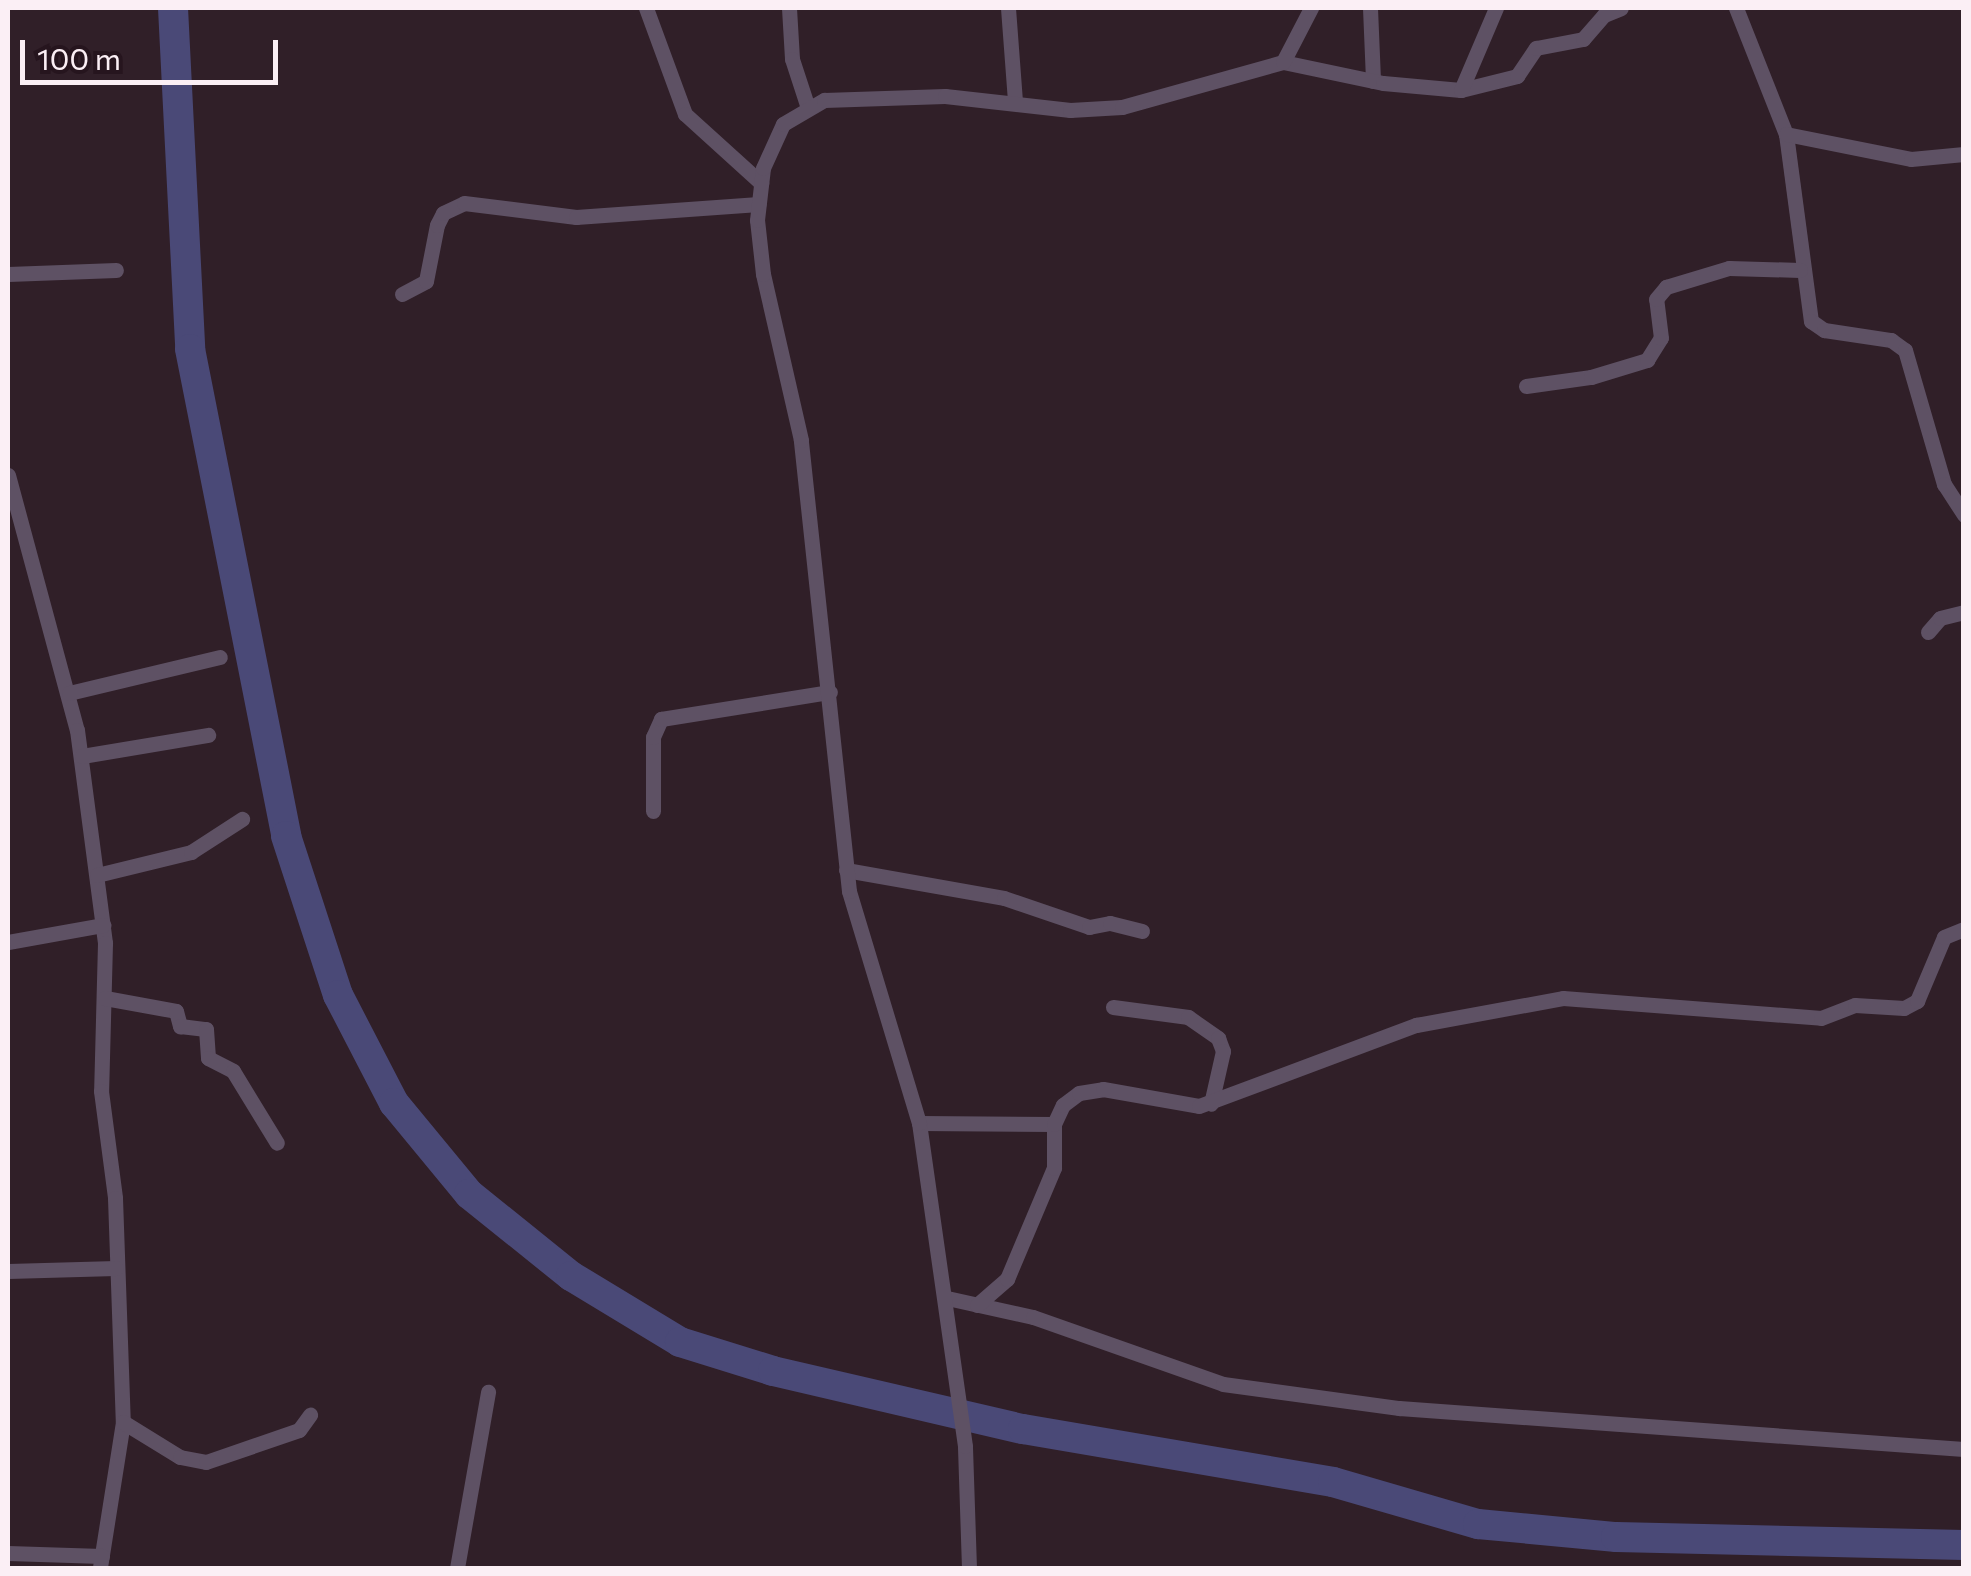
<!DOCTYPE html>
<html>
<head>
<meta charset="utf-8">
<style>
  body { margin:0 }
  #map { position:relative; width:1971px; height:1576px; overflow:hidden; background:#301f28; font-family:Commissioner,sans-serif }
  div>[style] { position:absolute }
  .river>* { height:30px; margin:-15px; padding:0 15px; transform-origin:15px; border-radius:15px; background:#4a4977 }
  .street>* { height:15px; margin:-7.5px; padding:0 7.5px; transform-origin:7.5px; border-radius:7.5px; background:#5e5164 }
  span { translate:-50% -50%; white-space:nowrap; text-align:center; line-height:1.15; -webkit-text-stroke:8px #26151e; paint-order:stroke }
  .frame { position:absolute; inset:0; border:10px solid #fbeff5; pointer-events:none }
  .scale { position:absolute; left:20px; top:40px; width:258px; height:45px; box-sizing:border-box; border:5px solid #fbeff5; border-top:0; padding-left:12px; font-size:30px; line-height:35px; white-space:nowrap; color:#fbeff5; -webkit-text-stroke:8px #26151e; paint-order:stroke }
</style>
</head>
<body>
<div id="map">
  <div class="river">
    <i style="left:173px;top:8px;width:341px;rotate:87.1deg"></i>
    <i style="left:190px;top:349px;width:496px;rotate:78.8deg"></i>
    <i style="left:286px;top:836px;width:167px;rotate:71.9deg"></i>
    <i style="left:338px;top:995px;width:122px;rotate:62.6deg"></i>
    <i style="left:394px;top:1103px;width:118px;rotate:50.5deg"></i>
    <i style="left:469px;top:1194px;width:131px;rotate:38.8deg"></i>
    <i style="left:571px;top:1276px;width:127px;rotate:31.2deg"></i>
    <i style="left:680px;top:1342px;width:97px;rotate:17.3deg"></i>
    <i style="left:773px;top:1371px;width:257px;rotate:13.1deg"></i>
    <i style="left:1023px;top:1429px;width:314px;rotate:9.7deg"></i>
    <i style="left:1333px;top:1482px;width:151px;rotate:16.2deg"></i>
    <i style="left:1478px;top:1524px;width:139px;rotate:5.4deg"></i>
    <i style="left:1616px;top:1537px;width:348px;rotate:1.3deg"></i>
  </div>
  <div class="street">
    <i style="left:646px;top:8px;width:113px;rotate:69.8deg"></i>
    <i style="left:685px;top:114px;width:103px;rotate:42.2deg"></i>
    <i style="left:789px;top:8px;width:51px;rotate:86.6deg"></i>
    <i style="left:792px;top:59px;width:48px;rotate:71.9deg"></i>
    <i style="left:1008px;top:8px;width:94px;rotate:85.7deg"></i>
    <i style="left:1370px;top:8px;width:73px;rotate:87.6deg"></i>
    <i style="left:1736px;top:8px;width:136px;rotate:68.4deg"></i>
    <i style="left:1786px;top:134px;width:189px;rotate:82.4deg"></i>
    <i style="left:1811px;top:321px;width:16px;rotate:35deg"></i>
    <i style="left:1824px;top:330px;width:68px;rotate:8.5deg"></i>
    <i style="left:1891px;top:340px;width:17px;rotate:36deg"></i>
    <i style="left:1905px;top:350px;width:140px;rotate:73.8deg"></i>
    <i style="left:1944px;top:484px;width:37px;rotate:57deg"></i>
    <i style="left:1283px;top:62px;width:102px;rotate:11.9deg"></i>
    <i style="left:1383px;top:83px;width:78px;rotate:5.1deg"></i>
    <i style="left:1461px;top:90px;width:58px;rotate:-14deg"></i>
    <i style="left:1517px;top:76px;width:34px;rotate:-56deg"></i>
    <i style="left:1536px;top:48px;width:48px;rotate:-10.8deg"></i>
    <i style="left:1583px;top:39px;width:32px;rotate:-49deg"></i>
    <i style="left:1604px;top:15px;width:18px;rotate:-22deg"></i>
    <i style="left:1461px;top:90px;width:89px;rotate:-66.9deg"></i>
    <i style="left:1786px;top:134px;width:127px;rotate:11.3deg"></i>
    <i style="left:1911px;top:159px;width:53px;rotate:-5.4deg"></i>
    <i style="left:8px;top:274px;width:108px;rotate:-2.1deg"></i>
    <i style="left:402px;top:294px;width:27px;rotate:-28deg"></i>
    <i style="left:426px;top:281px;width:57px;rotate:-78.9deg"></i>
    <i style="left:437px;top:225px;width:13px;rotate:-63deg"></i>
    <i style="left:443px;top:213px;width:23px;rotate:-25deg"></i>
    <i style="left:464px;top:203px;width:113px;rotate:7.1deg"></i>
    <i style="left:576px;top:217px;width:183px;rotate:-4.1deg"></i>
    <i style="left:1526px;top:386px;width:66px;rotate:-7.9deg"></i>
    <i style="left:1591px;top:377px;width:59px;rotate:-16.9deg"></i>
    <i style="left:1647px;top:360px;width:26px;rotate:-58deg"></i>
    <i style="left:1661px;top:338px;width:39px;rotate:-97deg"></i>
    <i style="left:1656px;top:299px;width:16px;rotate:-50deg"></i>
    <i style="left:1666px;top:287px;width:66px;rotate:-16.8deg"></i>
    <i style="left:1729px;top:268px;width:71px;rotate:1.6deg"></i>
    <i style="left:8px;top:475px;width:264px;rotate:74.9deg"></i>
    <i style="left:77px;top:730px;width:215px;rotate:82.5deg"></i>
    <i style="left:105px;top:943px;width:148px;rotate:91.5deg"></i>
    <i style="left:101px;top:1091px;width:108px;rotate:82.5deg"></i>
    <i style="left:115px;top:1198px;width:224px;rotate:88deg"></i>
    <i style="left:123px;top:1422px;width:148px;rotate:99deg"></i>
    <i style="left:1928px;top:632px;width:18px;rotate:-49deg"></i>
    <i style="left:1940px;top:618px;width:25px;rotate:-14deg"></i>
    <i style="left:69px;top:693px;width:155px;rotate:-13.4deg"></i>
    <i style="left:82px;top:756px;width:128px;rotate:-9.5deg"></i>
    <i style="left:653px;top:811px;width:74px;rotate:-90deg"></i>
    <i style="left:653px;top:737px;width:20px;rotate:-66deg"></i>
    <i style="left:661px;top:719px;width:171px;rotate:-9.1deg"></i>
    <i style="left:846px;top:870px;width:160px;rotate:10deg"></i>
    <i style="left:1004px;top:898px;width:90px;rotate:18.8deg"></i>
    <i style="left:1089px;top:927px;width:21px;rotate:-11deg"></i>
    <i style="left:1110px;top:923px;width:33px;rotate:14deg"></i>
    <i style="left:97px;top:875px;width:97px;rotate:-13.7deg"></i>
    <i style="left:191px;top:852px;width:61px;rotate:-32.9deg"></i>
    <i style="left:8px;top:942px;width:97px;rotate:-10.1deg"></i>
    <i style="left:105px;top:998px;width:72px;rotate:10.4deg"></i>
    <i style="left:176px;top:1011px;width:16px;rotate:75deg"></i>
    <i style="left:180px;top:1026px;width:26px;rotate:7deg"></i>
    <i style="left:206px;top:1029px;width:29px;rotate:86deg"></i>
    <i style="left:208px;top:1058px;width:28px;rotate:27deg"></i>
    <i style="left:233px;top:1071px;width:84px;rotate:58.6deg"></i>
    <i style="left:1113px;top:1007px;width:76px;rotate:7.6deg"></i>
    <i style="left:1188px;top:1017px;width:37px;rotate:35deg"></i>
    <i style="left:1218px;top:1038px;width:14px;rotate:69deg"></i>
    <i style="left:1223px;top:1051px;width:54px;rotate:102.8deg"></i>
    <i style="left:919px;top:1123px;width:135px;rotate:0.4deg"></i>
    <i style="left:8px;top:1271px;width:108px;rotate:-1.6deg"></i>
    <i style="left:947px;top:1298px;width:88px;rotate:12.5deg"></i>
    <i style="left:1033px;top:1317px;width:201px;rotate:19.4deg"></i>
    <i style="left:1223px;top:1384px;width:178px;rotate:7.8deg"></i>
    <i style="left:1399px;top:1408px;width:566px;rotate:4.15deg"></i>
    <i style="left:977px;top:1305px;width:40px;rotate:-41deg"></i>
    <i style="left:1007px;top:1279px;width:121px;rotate:-67.1deg"></i>
    <i style="left:1054px;top:1168px;width:44px;rotate:-90deg"></i>
    <i style="left:1054px;top:1124px;width:21px;rotate:-65deg"></i>
    <i style="left:1063px;top:1105px;width:20px;rotate:-37deg"></i>
    <i style="left:1079px;top:1093px;width:24px;rotate:-9deg"></i>
    <i style="left:1103px;top:1089px;width:97px;rotate:10deg"></i>
    <i style="left:1199px;top:1106px;width:232px;rotate:-20.5deg"></i>
    <i style="left:1416px;top:1025px;width:149px;rotate:-10.4deg"></i>
    <i style="left:1563px;top:998px;width:259px;rotate:4.4deg"></i>
    <i style="left:1821px;top:1018px;width:36px;rotate:-21deg"></i>
    <i style="left:1855px;top:1005px;width:49px;rotate:3.5deg"></i>
    <i style="left:1904px;top:1008px;width:15px;rotate:-28deg"></i>
    <i style="left:1917px;top:1001px;width:69px;rotate:-67.1deg"></i>
    <i style="left:1944px;top:937px;width:22px;rotate:-22deg"></i>
    <i style="left:123px;top:1422px;width:67px;rotate:31.6deg"></i>
    <i style="left:180px;top:1457px;width:26px;rotate:11deg"></i>
    <i style="left:206px;top:1462px;width:98px;rotate:-19deg"></i>
    <i style="left:299px;top:1430px;width:19px;rotate:-54deg"></i>
    <i style="left:8px;top:1553px;width:94px;rotate:1.8deg"></i>
    <i style="left:457px;top:1568px;width:179px;rotate:-80deg"></i>
    <i style="left:969px;top:1568px;width:122px;rotate:-91.9deg"></i>
    <i style="left:965px;top:1446px;width:326px;rotate:-98.1deg"></i>
    <i style="left:919px;top:1123px;width:242px;rotate:-106.8deg"></i>
    <i style="left:849px;top:891px;width:454px;rotate:-96.1deg"></i>
    <i style="left:801px;top:440px;width:170px;rotate:-102.9deg"></i>
    <i style="left:763px;top:274px;width:54px;rotate:-96.3deg"></i>
    <i style="left:757px;top:220px;width:52px;rotate:-83.4deg"></i>
    <i style="left:763px;top:168px;width:48px;rotate:-65.6deg"></i>
    <i style="left:783px;top:124px;width:48px;rotate:-30.3deg"></i>
    <i style="left:824px;top:100px;width:121px;rotate:-1.9deg"></i>
    <i style="left:945px;top:96px;width:126px;rotate:6.4deg"></i>
    <i style="left:1070px;top:110px;width:52px;rotate:-3.3deg"></i>
    <i style="left:1122px;top:107px;width:167px;rotate:-15.6deg"></i>
    <i style="left:1283px;top:62px;width:61px;rotate:-62.6deg"></i>
  </div>
  <div class="frame"></div>
  <div class="scale">100 m</div>
</div>
</body>
</html>
